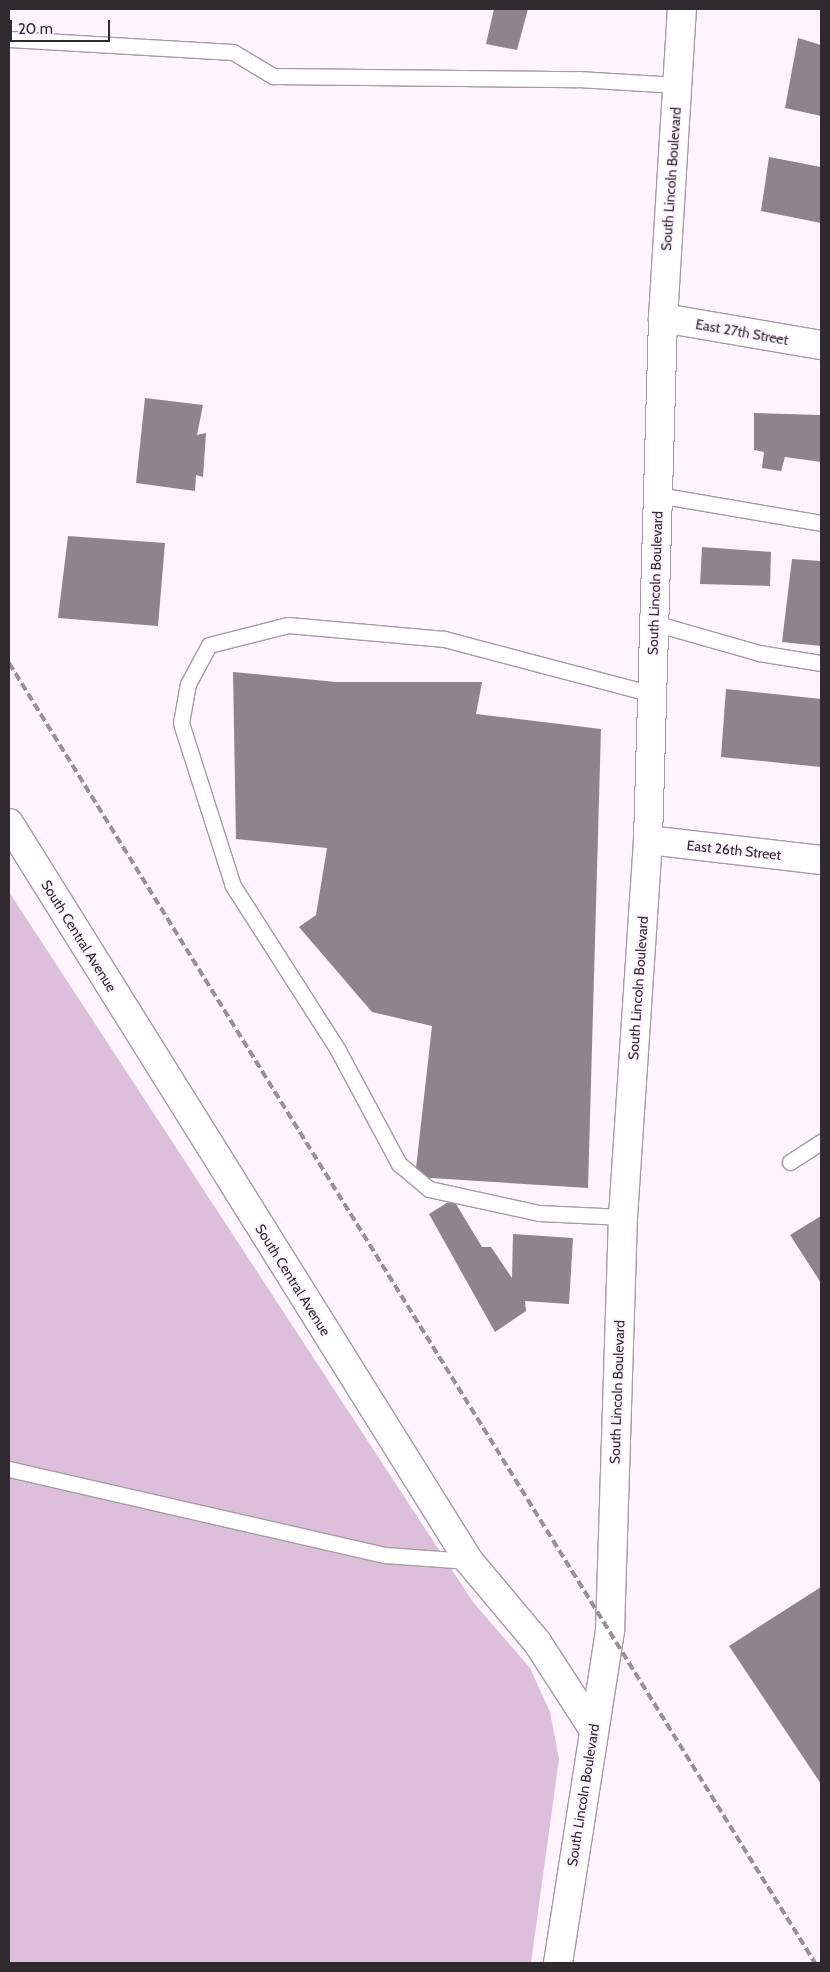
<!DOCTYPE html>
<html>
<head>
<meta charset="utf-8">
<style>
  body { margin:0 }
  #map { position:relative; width:830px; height:1972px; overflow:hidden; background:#fef4fd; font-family:Cabin,sans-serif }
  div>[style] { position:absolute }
  .green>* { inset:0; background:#debfdb }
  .building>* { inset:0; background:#8d848c }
  .roads { filter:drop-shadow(1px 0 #a59ba4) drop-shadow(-1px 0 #a59ba4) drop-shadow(0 1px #a59ba4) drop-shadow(0 -1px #a59ba4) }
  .service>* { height:15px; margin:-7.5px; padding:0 7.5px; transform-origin:7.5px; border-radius:7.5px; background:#fff }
  .minor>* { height:28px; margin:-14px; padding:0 14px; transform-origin:14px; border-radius:14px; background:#fff }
  .tertiary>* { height:28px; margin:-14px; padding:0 14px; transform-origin:14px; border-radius:14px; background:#fff }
  .rail>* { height:4px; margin-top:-2px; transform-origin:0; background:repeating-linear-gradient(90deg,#979097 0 8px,transparent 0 12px) }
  span { translate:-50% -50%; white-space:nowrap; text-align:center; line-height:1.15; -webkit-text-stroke:4px #fef4fd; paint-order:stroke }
  .street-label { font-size:14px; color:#2e2a2e }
  .frame { position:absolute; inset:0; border:10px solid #2e2a2e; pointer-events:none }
  .scale { position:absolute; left:10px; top:20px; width:100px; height:22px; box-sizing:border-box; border:2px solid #2e2a2e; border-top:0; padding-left:6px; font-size:15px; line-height:18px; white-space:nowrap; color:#2e2a2e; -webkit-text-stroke:4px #fef4fd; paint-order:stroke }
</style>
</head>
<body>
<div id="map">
  <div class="green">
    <i style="clip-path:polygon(9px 892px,473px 1602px,530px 1668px,550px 1712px,559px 1759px,531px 1963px,9px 1963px)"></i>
  </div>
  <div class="building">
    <i style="clip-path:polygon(494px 9px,528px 9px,517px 50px,486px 44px)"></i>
    <i style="clip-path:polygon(798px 38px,821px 45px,821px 116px,785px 108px)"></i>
    <i style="clip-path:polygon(769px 157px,821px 167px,821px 223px,761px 211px)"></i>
    <i style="clip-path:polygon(145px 398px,203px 405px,197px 435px,206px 433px,203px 477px,196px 475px,195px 491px,136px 483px)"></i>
    <i style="clip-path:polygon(754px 413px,821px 415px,821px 462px,785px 457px,781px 471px,762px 468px,764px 452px,754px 450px)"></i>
    <i style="clip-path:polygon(68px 536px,165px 543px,158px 626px,58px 618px)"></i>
    <i style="clip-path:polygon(702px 547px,771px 552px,770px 586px,700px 584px)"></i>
    <i style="clip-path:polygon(792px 559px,821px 561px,821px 646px,782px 642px)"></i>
    <i style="clip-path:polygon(233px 672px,336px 682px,482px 682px,476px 714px,601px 729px,588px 1188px,415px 1177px,432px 1026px,372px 1012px,299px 927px,316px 915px,327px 848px,236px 839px)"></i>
    <i style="clip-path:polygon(726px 689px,821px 699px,821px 767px,721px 757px)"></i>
    <i style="clip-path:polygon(453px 1199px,482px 1247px,491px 1247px,512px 1278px,513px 1234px,573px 1238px,569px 1304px,525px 1301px,526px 1311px,495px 1332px,429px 1214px)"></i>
    <i style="clip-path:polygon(821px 1216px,821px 1283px,790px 1235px)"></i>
    <i style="clip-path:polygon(821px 1587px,821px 1784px,729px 1646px)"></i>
  </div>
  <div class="roads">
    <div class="service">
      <i style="left:9px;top:39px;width:224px;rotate:3.3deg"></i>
      <i style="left:233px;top:52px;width:47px;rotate:31deg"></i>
      <i style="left:273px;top:76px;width:305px;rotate:0.6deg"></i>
      <i style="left:578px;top:79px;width:99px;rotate:3.5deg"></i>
      <i style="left:658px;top:495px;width:165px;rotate:9.7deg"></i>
      <i style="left:654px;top:623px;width:109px;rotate:15.9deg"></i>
      <i style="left:759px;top:653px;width:63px;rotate:9.2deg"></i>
      <i style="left:790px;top:1162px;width:37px;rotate:-33deg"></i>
      <i style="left:623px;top:1217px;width:84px;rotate:-177.3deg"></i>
      <i style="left:539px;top:1213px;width:113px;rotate:-167.7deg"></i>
      <i style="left:429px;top:1189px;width:39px;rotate:-140deg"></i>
      <i style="left:399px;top:1164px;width:129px;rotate:-118.2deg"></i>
      <i style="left:338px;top:1050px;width:195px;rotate:-122.6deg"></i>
      <i style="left:233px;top:886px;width:171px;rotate:-107.7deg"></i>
      <i style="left:181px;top:723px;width:40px;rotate:-80deg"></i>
      <i style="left:188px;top:684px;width:44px;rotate:-61.7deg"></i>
      <i style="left:209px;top:645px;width:81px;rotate:-14.2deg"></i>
      <i style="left:288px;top:625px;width:157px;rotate:5.1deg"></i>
      <i style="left:444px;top:639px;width:215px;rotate:14.8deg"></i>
      <i style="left:9px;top:1469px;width:386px;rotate:12.9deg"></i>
      <i style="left:385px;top:1555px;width:84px;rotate:4.1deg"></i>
    </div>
    <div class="minor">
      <i style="left:663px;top:318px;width:160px;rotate:9.7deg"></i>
      <i style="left:9px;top:823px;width:870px;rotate:58.06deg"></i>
      <i style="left:469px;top:1561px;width:106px;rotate:50deg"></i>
      <i style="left:537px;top:1642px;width:101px;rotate:57.1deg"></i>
      <i style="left:648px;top:840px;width:174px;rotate:6.6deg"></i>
    </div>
    <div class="tertiary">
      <i style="left:558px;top:1963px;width:337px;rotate:-81.1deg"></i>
      <i style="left:610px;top:1630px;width:413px;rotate:-88.2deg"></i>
      <i style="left:623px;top:1217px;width:378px;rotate:-86.2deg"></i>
      <i style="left:648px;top:840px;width:522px;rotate:-88.35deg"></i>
      <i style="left:663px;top:318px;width:310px;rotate:-86.5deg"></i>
    </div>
  </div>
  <div class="rail">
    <i style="left:9px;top:663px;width:1530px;rotate:58.2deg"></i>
  </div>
  <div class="street-label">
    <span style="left:671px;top:179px;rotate:-86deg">South Lincoln Boulevard</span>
    <span style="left:742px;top:332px;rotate:10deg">East 27th Street</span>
    <span style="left:655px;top:583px;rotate:-88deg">South Lincoln Boulevard</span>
    <span style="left:734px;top:850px;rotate:6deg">East 26th Street</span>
    <span style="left:79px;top:936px;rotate:58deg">South Central Avenue</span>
    <span style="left:638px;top:988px;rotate:-86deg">South Lincoln Boulevard</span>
    <span style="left:293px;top:1280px;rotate:58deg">South Central Avenue</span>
    <span style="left:617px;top:1392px;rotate:-88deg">South Lincoln Boulevard</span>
    <span style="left:583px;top:1795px;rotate:-81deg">South Lincoln Boulevard</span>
  </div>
  <div class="frame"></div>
  <div class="scale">20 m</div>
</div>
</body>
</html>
